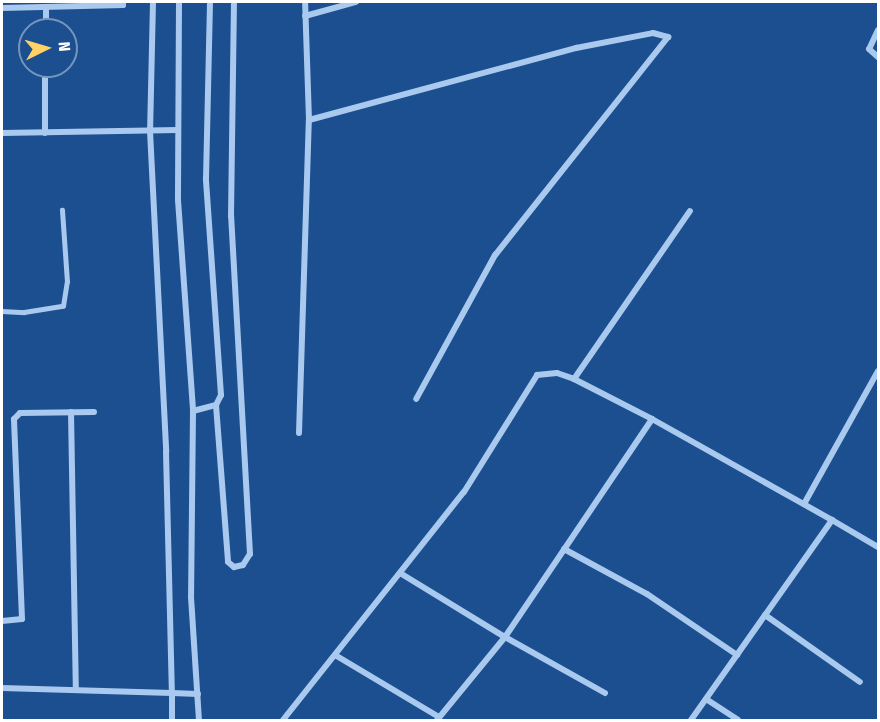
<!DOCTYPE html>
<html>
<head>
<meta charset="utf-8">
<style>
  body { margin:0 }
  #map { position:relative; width:880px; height:722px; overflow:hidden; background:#1b4f8f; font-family:"Fira Sans Condensed",sans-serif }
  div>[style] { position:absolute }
  .service>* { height:4.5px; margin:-2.25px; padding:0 2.25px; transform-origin:2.25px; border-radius:2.25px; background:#a9c9ee }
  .minor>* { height:6px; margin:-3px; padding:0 3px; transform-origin:3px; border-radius:3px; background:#a9c9ee }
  span { translate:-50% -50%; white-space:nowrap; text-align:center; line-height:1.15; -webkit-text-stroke:4.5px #1b4f8f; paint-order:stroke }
  .frame { position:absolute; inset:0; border:3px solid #fff; pointer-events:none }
  .north { position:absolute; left:18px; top:18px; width:60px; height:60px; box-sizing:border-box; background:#1b4f8f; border:2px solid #7695bc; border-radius:50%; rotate:85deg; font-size:16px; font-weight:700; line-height:24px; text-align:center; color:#fff }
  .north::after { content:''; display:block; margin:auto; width:21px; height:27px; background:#ffd166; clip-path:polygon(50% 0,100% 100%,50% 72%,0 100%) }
</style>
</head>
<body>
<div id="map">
  <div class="service">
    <i style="left:2px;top:311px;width:22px;rotate:3deg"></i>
    <i style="left:24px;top:312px;width:39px;rotate:-9deg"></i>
    <i style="left:63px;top:306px;width:24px;rotate:-81deg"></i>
    <i style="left:67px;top:282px;width:72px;rotate:-94deg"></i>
  </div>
  <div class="minor">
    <i style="left:153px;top:2px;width:129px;rotate:91.3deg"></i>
    <i style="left:150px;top:131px;width:321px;rotate:87.1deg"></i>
    <i style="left:166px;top:452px;width:241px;rotate:88.6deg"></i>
    <i style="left:172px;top:693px;width:26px;rotate:2deg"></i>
    <i style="left:179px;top:2px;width:198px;rotate:90.3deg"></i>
    <i style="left:178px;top:200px;width:212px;rotate:85.9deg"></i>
    <i style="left:193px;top:411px;width:24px;rotate:-15deg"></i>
    <i style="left:216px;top:405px;width:11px;rotate:-63deg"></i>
    <i style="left:221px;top:395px;width:217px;rotate:-94deg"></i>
    <i style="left:206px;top:179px;width:177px;rotate:-88.7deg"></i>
    <i style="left:2px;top:8px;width:121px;rotate:-1.4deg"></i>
    <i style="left:123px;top:5px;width:3px;rotate:-90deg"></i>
    <i style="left:305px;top:16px;width:53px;rotate:-15.4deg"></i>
    <i style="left:46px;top:30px;width:23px;rotate:-90deg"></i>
    <i style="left:878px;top:30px;width:21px;rotate:115deg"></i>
    <i style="left:869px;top:49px;width:12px;rotate:42deg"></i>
    <i style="left:309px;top:120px;width:277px;rotate:-15.1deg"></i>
    <i style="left:576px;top:48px;width:78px;rotate:-11deg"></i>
    <i style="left:653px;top:33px;width:16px;rotate:15deg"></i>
    <i style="left:668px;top:37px;width:278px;rotate:128.4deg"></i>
    <i style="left:495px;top:255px;width:164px;rotate:118.7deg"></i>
    <i style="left:2px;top:133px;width:176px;rotate:-1deg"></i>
    <i style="left:45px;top:133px;width:67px;rotate:-90deg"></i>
    <i style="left:574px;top:379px;width:204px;rotate:-55.4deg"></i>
    <i style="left:216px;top:405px;width:157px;rotate:85.6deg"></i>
    <i style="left:228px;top:562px;width:8px;rotate:40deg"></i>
    <i style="left:234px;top:567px;width:9px;rotate:-13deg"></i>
    <i style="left:243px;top:565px;width:13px;rotate:-58deg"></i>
    <i style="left:250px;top:554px;width:339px;rotate:-93.2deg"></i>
    <i style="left:231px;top:216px;width:214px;rotate:-89.2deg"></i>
    <i style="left:193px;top:411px;width:186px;rotate:90.6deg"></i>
    <i style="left:191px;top:597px;width:123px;rotate:86.3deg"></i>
    <i style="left:71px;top:412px;width:278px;rotate:89deg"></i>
    <i style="left:299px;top:433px;width:313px;rotate:-88.2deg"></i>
    <i style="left:309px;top:120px;width:118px;rotate:-91.9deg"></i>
    <i style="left:804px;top:504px;width:152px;rotate:-60.9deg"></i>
    <i style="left:564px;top:549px;width:94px;rotate:28.5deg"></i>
    <i style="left:647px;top:594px;width:109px;rotate:34.1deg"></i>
    <i style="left:400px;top:573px;width:123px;rotate:31.4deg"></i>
    <i style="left:505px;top:637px;width:107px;rotate:129.3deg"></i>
    <i style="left:765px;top:615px;width:116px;rotate:35.2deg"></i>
    <i style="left:2px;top:621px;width:20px;rotate:-6deg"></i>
    <i style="left:22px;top:619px;width:200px;rotate:-92.3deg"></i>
    <i style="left:14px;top:419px;width:8px;rotate:-45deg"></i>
    <i style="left:20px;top:413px;width:74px;rotate:-0.8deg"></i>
    <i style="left:335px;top:655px;width:121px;rotate:30.8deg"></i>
    <i style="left:2px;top:688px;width:170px;rotate:1.7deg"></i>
    <i style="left:172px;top:693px;width:27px;rotate:90deg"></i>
    <i style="left:605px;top:693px;width:115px;rotate:-150.8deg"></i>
    <i style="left:505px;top:637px;width:263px;rotate:-56deg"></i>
    <i style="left:652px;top:419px;width:206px;rotate:29.3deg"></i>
    <i style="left:706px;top:699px;width:38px;rotate:33deg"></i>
    <i style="left:283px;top:720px;width:291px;rotate:-51.6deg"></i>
    <i style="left:464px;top:492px;width:138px;rotate:-58deg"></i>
    <i style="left:537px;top:375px;width:20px;rotate:-6deg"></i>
    <i style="left:557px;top:373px;width:18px;rotate:19deg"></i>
    <i style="left:574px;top:379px;width:88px;rotate:27.1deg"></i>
    <i style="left:691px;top:720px;width:245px;rotate:-54.8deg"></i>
    <i style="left:832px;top:520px;width:53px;rotate:30.4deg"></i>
  </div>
  <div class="frame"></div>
  <div class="north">N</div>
</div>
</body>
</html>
